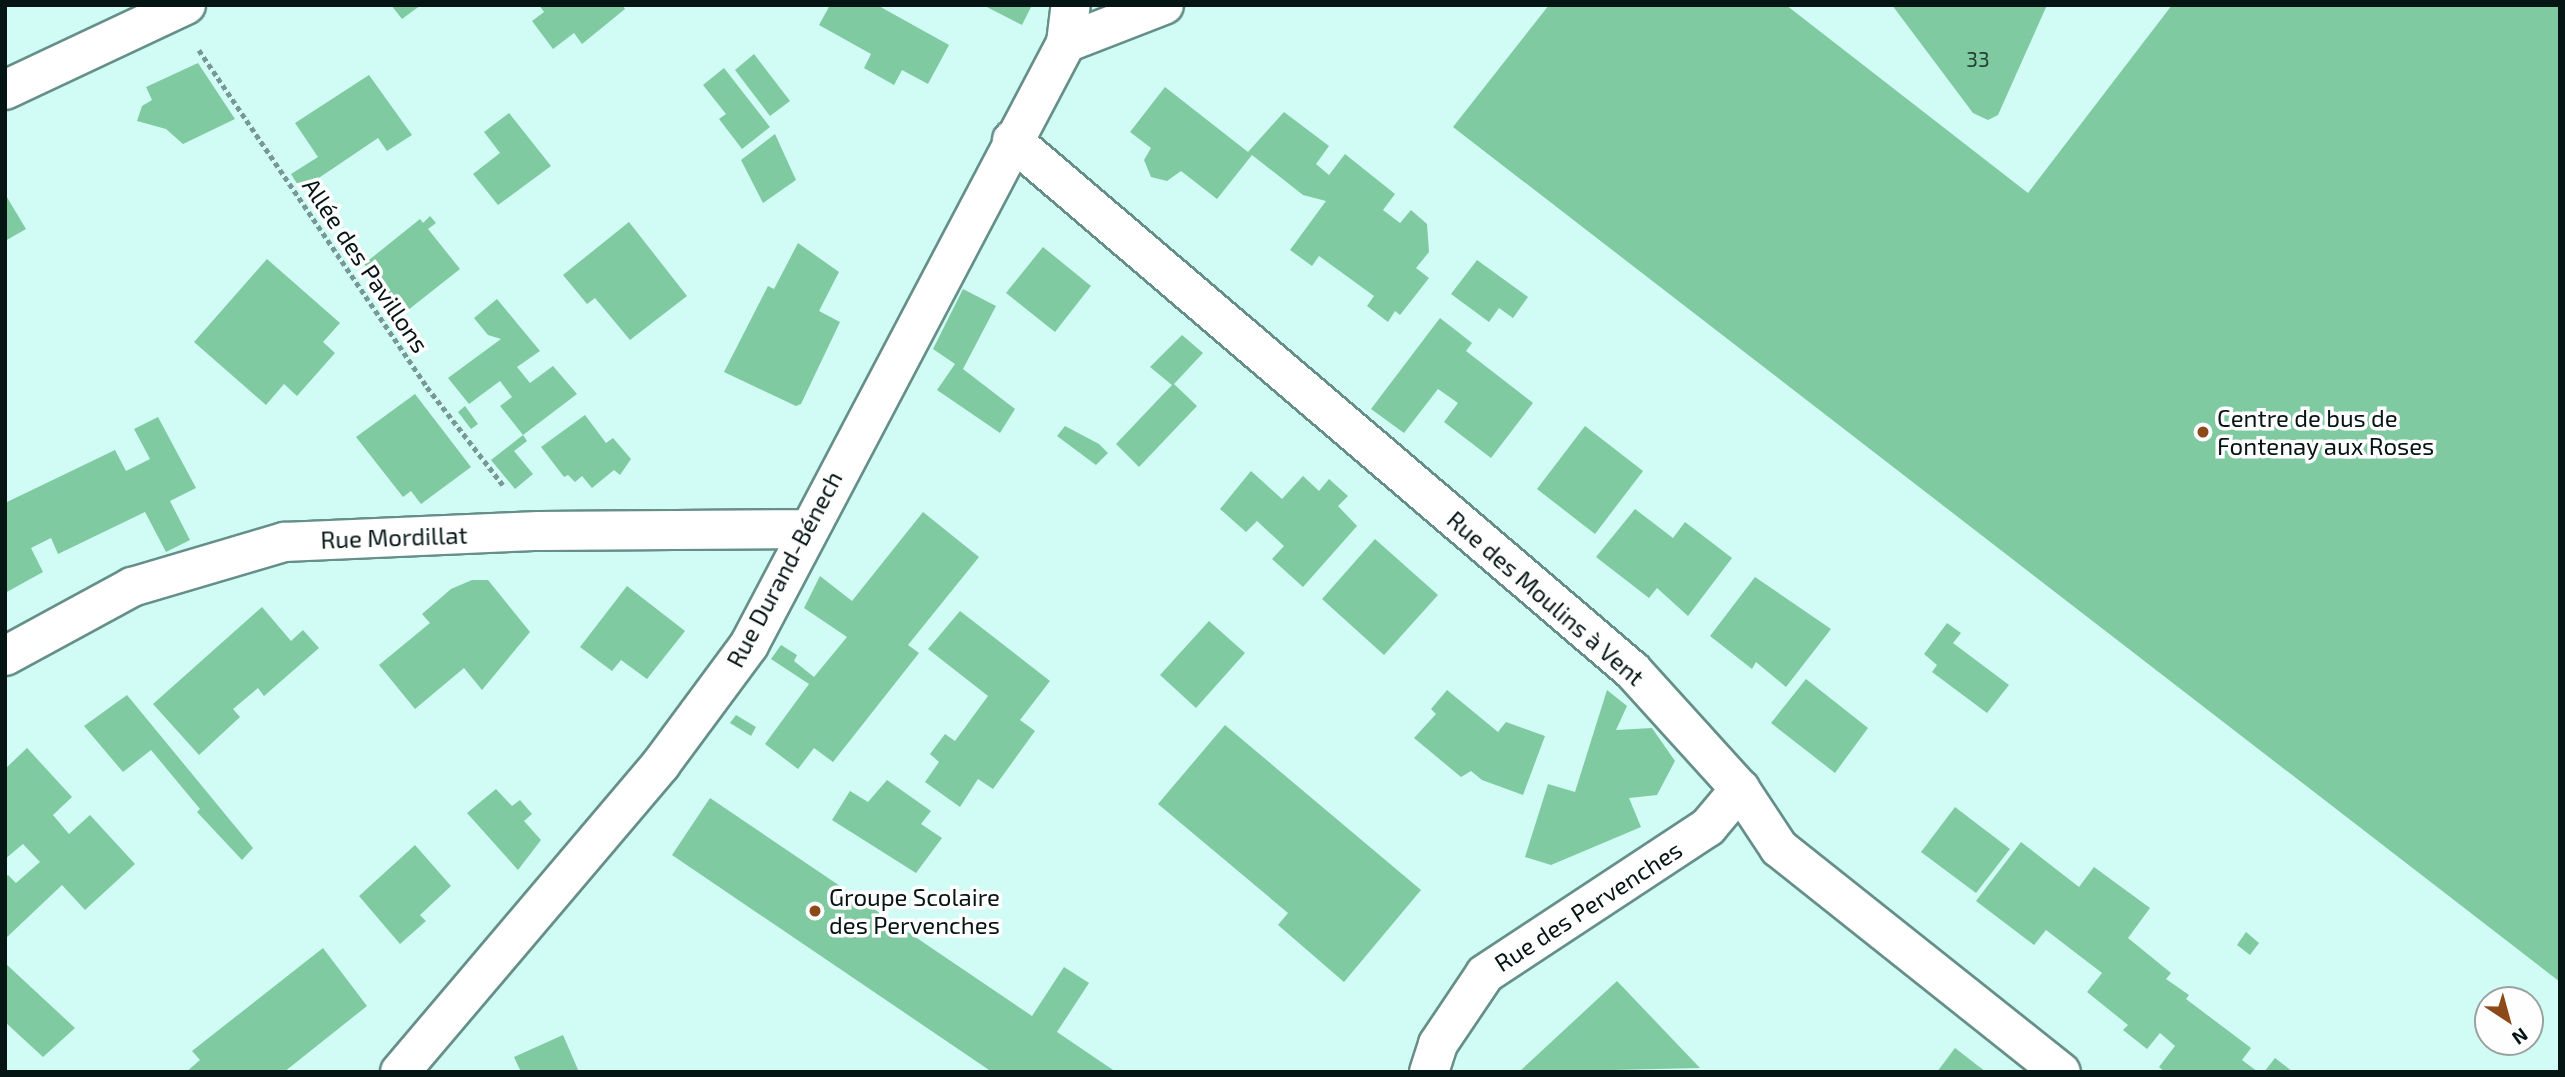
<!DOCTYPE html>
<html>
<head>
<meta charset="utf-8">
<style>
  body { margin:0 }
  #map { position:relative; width:2565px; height:1077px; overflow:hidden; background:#d0fcf5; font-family:"Exo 2",sans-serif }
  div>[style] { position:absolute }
  .building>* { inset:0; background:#80caa1 }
  .path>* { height:4.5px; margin-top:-2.25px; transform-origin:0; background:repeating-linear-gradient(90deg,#789893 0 5px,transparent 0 8.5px) }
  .roads { filter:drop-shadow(2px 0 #668f89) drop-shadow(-2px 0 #668f89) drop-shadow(0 2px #668f89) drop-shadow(0 -2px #668f89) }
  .minor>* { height:38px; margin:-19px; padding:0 19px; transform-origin:19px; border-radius:19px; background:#fff }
  .dots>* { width:19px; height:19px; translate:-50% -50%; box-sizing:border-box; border:4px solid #fefefe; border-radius:50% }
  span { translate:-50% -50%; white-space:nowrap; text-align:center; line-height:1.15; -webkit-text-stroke:7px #fefefe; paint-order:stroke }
  .number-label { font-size:21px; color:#244236 }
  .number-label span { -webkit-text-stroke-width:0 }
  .street-label { font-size:24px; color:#051513 }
  .poi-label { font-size:24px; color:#051513 }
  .left { translate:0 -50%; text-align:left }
  .frame { position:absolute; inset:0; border:7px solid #051513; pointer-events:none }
  .north { position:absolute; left:2474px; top:986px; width:70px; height:70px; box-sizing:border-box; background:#fefefe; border:2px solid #9aa1a0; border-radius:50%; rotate:144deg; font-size:19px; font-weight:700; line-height:28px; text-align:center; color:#051513 }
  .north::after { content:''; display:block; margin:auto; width:24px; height:32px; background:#8c4a19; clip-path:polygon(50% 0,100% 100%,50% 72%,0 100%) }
</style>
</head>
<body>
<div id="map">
  <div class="building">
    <i style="clip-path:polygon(391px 5px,421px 5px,402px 19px)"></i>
    <i style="clip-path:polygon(539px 5px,622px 5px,625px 9px,582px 44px,574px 33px,553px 49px,532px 21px,544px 12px)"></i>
    <i style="clip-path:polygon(830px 5px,877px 5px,949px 45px,928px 84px,902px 70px,894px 85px,864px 68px,871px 54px,819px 25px)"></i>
    <i style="clip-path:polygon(983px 5px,1032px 5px,1022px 25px)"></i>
    <i style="clip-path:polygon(1549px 5px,1786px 5px,2028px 193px,2172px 5px,2560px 5px,2560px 982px,1453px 127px)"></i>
    <i style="clip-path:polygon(1892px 5px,2047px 5px,1998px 115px,1988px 120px,1973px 113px)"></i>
    <i style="clip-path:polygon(754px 54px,790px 101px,770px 116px,735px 70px)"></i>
    <i style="clip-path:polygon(198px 63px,235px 119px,183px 144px,166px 129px,137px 121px,142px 106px,152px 100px,146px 87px)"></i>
    <i style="clip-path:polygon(724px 68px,770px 127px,742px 149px,719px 119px,726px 114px,703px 85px)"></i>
    <i style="clip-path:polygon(369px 75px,412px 135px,387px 151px,378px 138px,301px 190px,291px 174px,318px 157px,295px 123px)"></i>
    <i style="clip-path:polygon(1165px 87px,1248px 152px,1284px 112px,1329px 146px,1316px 164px,1329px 175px,1345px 154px,1395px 194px,1383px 210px,1400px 223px,1411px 210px,1427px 224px,1429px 252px,1416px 268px,1429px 278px,1400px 315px,1395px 311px,1388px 322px,1367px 306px,1374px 296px,1319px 256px,1312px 266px,1290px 250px,1326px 201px,1303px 195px,1252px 155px,1217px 199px,1181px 171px,1167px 181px,1151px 177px,1144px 160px,1151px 148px,1130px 132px)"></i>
    <i style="clip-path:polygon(509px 113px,551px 166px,498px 205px,473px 174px,500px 153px,484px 132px)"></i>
    <i style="clip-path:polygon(775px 134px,796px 180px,763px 203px,741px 160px)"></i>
    <i style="clip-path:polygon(5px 194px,26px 229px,5px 241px)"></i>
    <i style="clip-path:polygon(430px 216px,436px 223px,428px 229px,460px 269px,403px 314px,364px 264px,420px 219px,423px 223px)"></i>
    <i style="clip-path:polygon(629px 222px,687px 296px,630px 340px,595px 298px,587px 304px,563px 275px)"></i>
    <i style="clip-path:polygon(798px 243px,839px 272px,819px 311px,840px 322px,801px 404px,796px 406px,724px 372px,768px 286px,774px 289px)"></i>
    <i style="clip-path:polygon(1043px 247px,1091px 286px,1055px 332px,1006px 293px)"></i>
    <i style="clip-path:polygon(267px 259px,340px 323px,323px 342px,335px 353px,297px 396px,284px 384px,266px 405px,194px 342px)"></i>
    <i style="clip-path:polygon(1477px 260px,1528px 297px,1513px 318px,1499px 308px,1489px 322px,1451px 294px)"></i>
    <i style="clip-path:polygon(963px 289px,996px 306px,963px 369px,1015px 409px,1000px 433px,937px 390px,955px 364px,933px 349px)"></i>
    <i style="clip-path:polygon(497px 299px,540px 351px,517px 367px,530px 383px,553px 366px,577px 394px,523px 435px,500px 406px,512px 397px,500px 381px,469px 404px,448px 378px,501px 339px,488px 335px,474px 318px)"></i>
    <i style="clip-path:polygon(1440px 318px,1472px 343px,1466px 351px,1533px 403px,1491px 458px,1444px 422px,1458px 403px,1438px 389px,1404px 433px,1371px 409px)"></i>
    <i style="clip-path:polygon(1182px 335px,1203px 353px,1174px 384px,1197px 406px,1139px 467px,1116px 444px,1172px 385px,1150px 367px)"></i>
    <i style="clip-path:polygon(415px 394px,471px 467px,421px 504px,411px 491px,403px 497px,356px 437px)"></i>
    <i style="clip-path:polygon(465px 406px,478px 424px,471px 429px,458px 412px)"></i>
    <i style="clip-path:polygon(585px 415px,606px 443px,613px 438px,631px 459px,620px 475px,614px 470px,592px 488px,582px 476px,575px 482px,568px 475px,564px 477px,541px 447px)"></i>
    <i style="clip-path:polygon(158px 417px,196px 488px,170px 501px,190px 540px,166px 552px,145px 512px,58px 554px,51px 538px,31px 548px,43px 572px,5px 593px,7px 502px,115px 450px,126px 471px,150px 459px,134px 429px)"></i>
    <i style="clip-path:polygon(1065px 426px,1099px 444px,1108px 453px,1096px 465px,1057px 436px)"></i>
    <i style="clip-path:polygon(1585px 426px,1643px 471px,1595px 534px,1537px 489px)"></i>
    <i style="clip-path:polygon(523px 435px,527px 441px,514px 451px,533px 474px,515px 489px,491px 460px)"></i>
    <i style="clip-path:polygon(1251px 471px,1282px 499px,1303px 476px,1319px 491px,1329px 479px,1348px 496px,1338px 506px,1357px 526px,1303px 587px,1272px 559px,1284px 546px,1257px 521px,1246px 532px,1220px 509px)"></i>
    <i style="clip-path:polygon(1635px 509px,1673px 538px,1685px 522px,1732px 558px,1688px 616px,1657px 588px,1649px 598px,1596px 557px)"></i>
    <i style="clip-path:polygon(923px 512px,979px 557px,908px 645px,919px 653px,833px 762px,814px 748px,798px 769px,765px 744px,809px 684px,771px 659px,781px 645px,797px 655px,794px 661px,814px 677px,847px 637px,804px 608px,820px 576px,852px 601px)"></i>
    <i style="clip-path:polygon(1375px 539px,1438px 595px,1384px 655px,1322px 599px)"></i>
    <i style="clip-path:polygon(1755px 577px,1831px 629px,1786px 687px,1756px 662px,1752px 669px,1710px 636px)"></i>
    <i style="clip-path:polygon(472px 580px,488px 580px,530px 632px,482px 690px,464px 668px,415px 709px,379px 665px,430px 623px,422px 614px,451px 589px)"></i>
    <i style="clip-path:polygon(627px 586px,685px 631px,647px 679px,621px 660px,612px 671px,580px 647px)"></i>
    <i style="clip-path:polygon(262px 607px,291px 641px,303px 630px,319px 648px,264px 696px,258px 688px,233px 709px,240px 717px,199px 755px,153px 704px)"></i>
    <i style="clip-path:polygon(960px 611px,1050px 681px,1020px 720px,1035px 731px,993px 789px,978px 779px,960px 807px,925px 782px,939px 762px,930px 754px,945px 734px,955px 741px,988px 696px,928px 649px)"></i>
    <i style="clip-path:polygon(1209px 621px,1245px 653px,1196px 708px,1160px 675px)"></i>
    <i style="clip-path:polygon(1947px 623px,1961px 633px,1953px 643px,2009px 685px,1987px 713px,1932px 672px,1937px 665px,1924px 654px)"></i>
    <i style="clip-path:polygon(1806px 679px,1868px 728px,1835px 773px,1771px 723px)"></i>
    <i style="clip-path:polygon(1447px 690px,1498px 732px,1506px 722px,1545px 736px,1523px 795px,1482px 780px,1471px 771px,1461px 777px,1414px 738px,1436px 714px,1431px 709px)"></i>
    <i style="clip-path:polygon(1607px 690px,1627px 706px,1616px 730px,1652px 728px,1675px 761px,1657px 795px,1629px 798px,1641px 827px,1551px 865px,1525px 857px,1548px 784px,1575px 792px)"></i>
    <i style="clip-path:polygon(127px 695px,253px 848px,242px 860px,197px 812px,200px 809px,151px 750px,123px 772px,84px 726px)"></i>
    <i style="clip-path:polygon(736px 715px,756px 727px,751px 736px,730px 723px)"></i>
    <i style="clip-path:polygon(1225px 725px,1421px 890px,1344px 982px,1278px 925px,1288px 913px,1158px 804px)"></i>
    <i style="clip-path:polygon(27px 748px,72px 797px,53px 815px,69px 834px,90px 815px,135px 864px,85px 910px,62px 885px,5px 939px,5px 878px,8px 875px,16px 883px,40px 862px,23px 844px,5px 859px,5px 769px)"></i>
    <i style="clip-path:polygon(887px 780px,931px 811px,921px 824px,942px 838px,916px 873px,832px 820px,850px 791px,868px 802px)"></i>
    <i style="clip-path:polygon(496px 789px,512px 806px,520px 800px,532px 814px,524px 821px,541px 840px,518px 870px,467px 813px)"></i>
    <i style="clip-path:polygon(710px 798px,1032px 1016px,1064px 967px,1089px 983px,1057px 1032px,1116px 1072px,992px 1072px,672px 855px)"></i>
    <i style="clip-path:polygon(1955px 807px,2010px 849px,1976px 893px,1921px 852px)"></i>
    <i style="clip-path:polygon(2021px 842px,2079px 887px,2094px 867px,2150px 908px,2128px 938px,2171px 973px,2166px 979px,2189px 995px,2186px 999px,2251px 1048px,2242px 1060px,2258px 1072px,2165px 1072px,2159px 1067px,2175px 1046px,2160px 1033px,2147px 1049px,2123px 1030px,2128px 1025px,2087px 992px,2102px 973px,2046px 930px,2034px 945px,1976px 901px)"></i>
    <i style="clip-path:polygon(415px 845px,451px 886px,420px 915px,426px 921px,400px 944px,359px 896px)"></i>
    <i style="clip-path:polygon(2246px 932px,2259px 943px,2250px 955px,2237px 945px)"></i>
    <i style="clip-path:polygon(323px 948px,367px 1006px,284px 1072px,186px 1072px,200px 1060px,192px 1051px)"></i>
    <i style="clip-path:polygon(5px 963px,75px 1028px,43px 1057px,5px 1022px)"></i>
    <i style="clip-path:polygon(1617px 981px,1700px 1068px,1519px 1072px)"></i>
    <i style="clip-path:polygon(563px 1035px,579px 1072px,521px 1072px,514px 1057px)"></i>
    <i style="clip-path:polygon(1955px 1048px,1986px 1072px,1937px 1072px)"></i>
    <i style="clip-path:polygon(2275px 1058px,2293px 1072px,2264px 1072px)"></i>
  </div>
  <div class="path">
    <i style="left:199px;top:50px;width:407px;rotate:55.9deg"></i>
    <i style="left:427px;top:387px;width:124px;rotate:52.2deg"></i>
  </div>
  <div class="roads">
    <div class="minor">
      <i style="left:1066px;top:43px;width:105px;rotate:-21.2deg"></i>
      <i style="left:5px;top:90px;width:200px;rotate:-25.2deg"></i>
      <i style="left:1012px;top:140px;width:816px;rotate:40.53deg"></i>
      <i style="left:1632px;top:670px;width:161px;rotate:47.8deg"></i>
      <i style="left:1740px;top:789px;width:71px;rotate:56.5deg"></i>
      <i style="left:1779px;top:848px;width:360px;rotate:38.5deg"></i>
      <i style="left:5px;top:656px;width:145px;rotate:-28.5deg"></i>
      <i style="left:132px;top:587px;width:159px;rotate:-16.5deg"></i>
      <i style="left:284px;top:542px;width:255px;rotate:-2.5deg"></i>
      <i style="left:539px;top:531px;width:267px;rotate:-0.4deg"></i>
      <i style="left:400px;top:1072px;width:404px;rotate:-49.7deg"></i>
      <i style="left:661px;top:764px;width:148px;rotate:-53.5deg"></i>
      <i style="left:749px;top:645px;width:680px;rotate:-62.23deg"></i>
      <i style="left:1066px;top:43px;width:38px;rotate:-83deg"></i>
      <i style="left:1429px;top:1072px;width:29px;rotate:-72deg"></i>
      <i style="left:1438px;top:1044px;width:84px;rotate:-56.1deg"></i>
      <i style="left:1485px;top:974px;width:267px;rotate:-33.4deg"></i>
      <i style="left:1708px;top:827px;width:50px;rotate:-49.9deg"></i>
    </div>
  </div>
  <div class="dots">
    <i style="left:2203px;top:432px;background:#8c4a19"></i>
    <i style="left:815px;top:911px;background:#8c4a19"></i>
  </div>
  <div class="number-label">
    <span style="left:1978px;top:59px">33</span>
  </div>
  <div class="street-label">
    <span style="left:366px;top:265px;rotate:56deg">Allée des Pavillons</span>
    <span style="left:394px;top:537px;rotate:-2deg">Rue Mordillat</span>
    <span style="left:784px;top:569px;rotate:-62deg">Rue Durand-Bénech</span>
    <span style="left:1546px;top:598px;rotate:41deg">Rue des Moulins à Vent</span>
    <span style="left:1588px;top:906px;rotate:-33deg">Rue des Pervenches</span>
  </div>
  <div class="poi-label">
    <span class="left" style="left:2217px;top:432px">Centre de bus de<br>Fontenay aux Roses</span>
    <span class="left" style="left:829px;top:911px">Groupe Scolaire<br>des Pervenches</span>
  </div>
  <div class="frame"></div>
  <div class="north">N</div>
</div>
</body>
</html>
